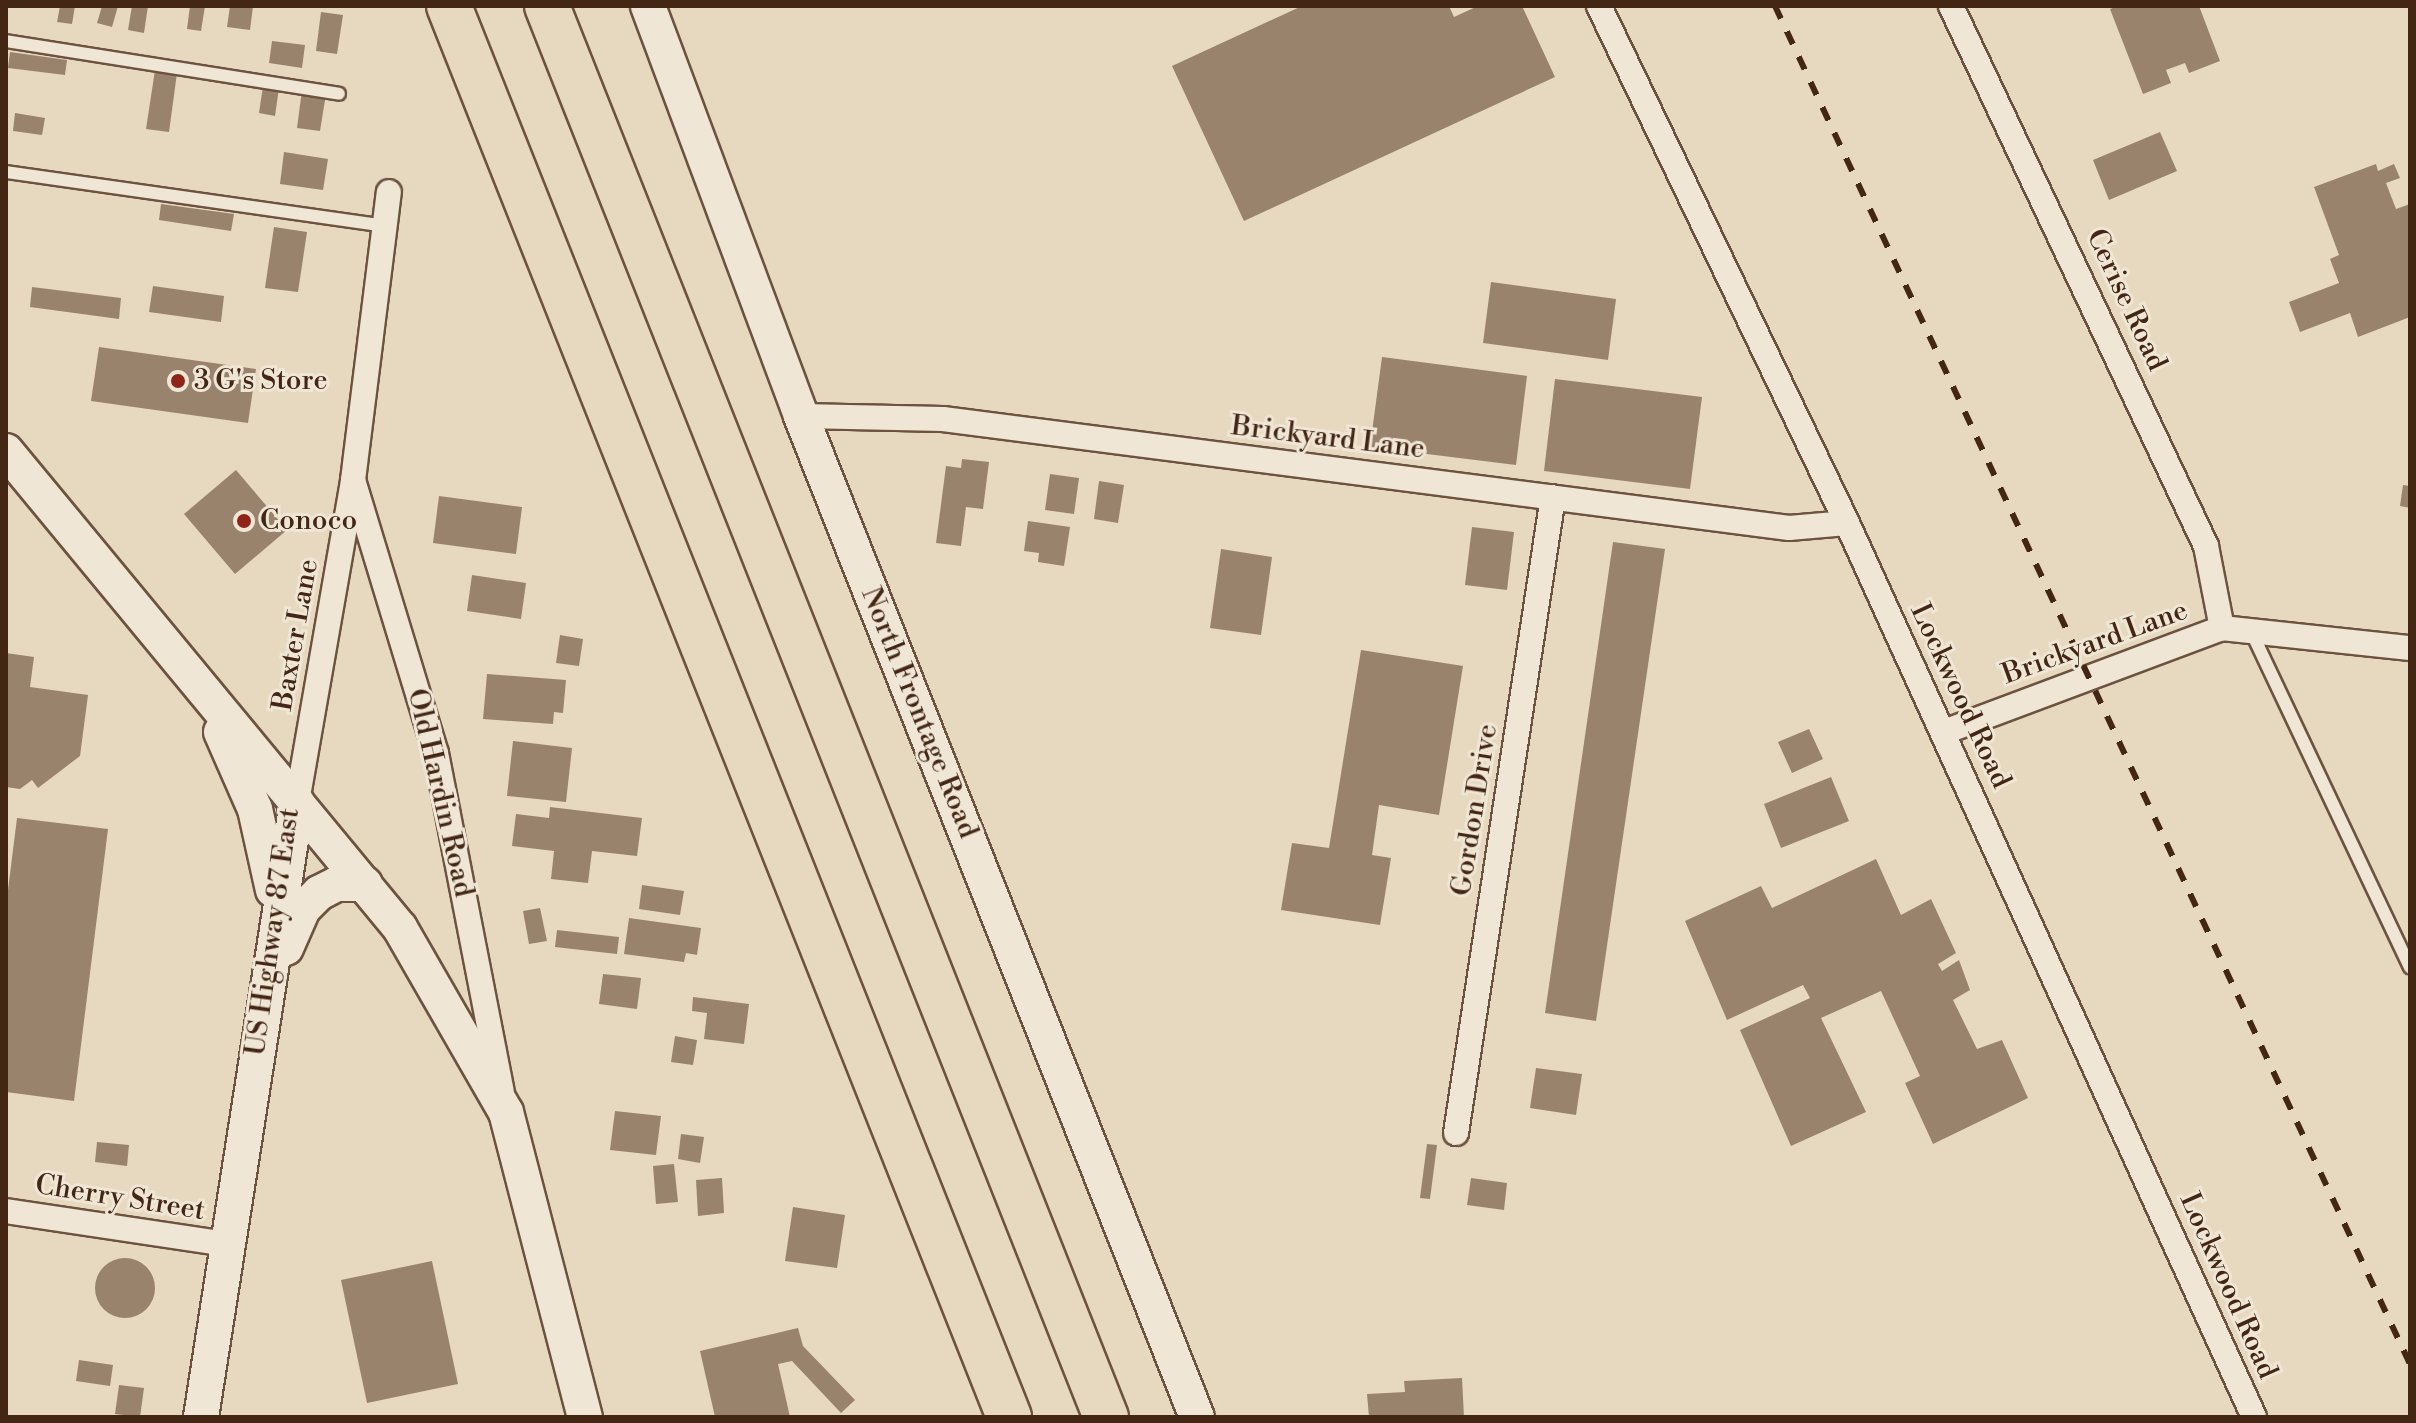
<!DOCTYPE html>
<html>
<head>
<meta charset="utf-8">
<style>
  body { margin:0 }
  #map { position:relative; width:2416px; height:1423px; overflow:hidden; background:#e7d9bf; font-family:"Libre Bodoni",serif }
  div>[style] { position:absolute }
  .building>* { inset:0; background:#99836d }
  .round { border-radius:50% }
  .roads { filter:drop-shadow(2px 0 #6d533f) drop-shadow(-2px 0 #6d533f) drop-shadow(0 2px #6d533f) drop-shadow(0 -2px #6d533f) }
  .lane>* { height:12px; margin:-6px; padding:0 6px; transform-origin:6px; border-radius:6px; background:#efe6d5 }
  .street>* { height:24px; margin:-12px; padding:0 12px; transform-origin:12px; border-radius:12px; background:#efe6d5 }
  .secondary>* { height:34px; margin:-17px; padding:0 17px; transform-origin:17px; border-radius:17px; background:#efe6d5 }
  .highway>* { height:44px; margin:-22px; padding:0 22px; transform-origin:22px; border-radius:22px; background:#e7d9bf }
  .rail>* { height:6px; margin-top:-3px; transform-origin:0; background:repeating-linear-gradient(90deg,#442614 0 14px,transparent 0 28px) }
  .dots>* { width:22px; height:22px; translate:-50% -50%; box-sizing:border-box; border:4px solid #efe6d5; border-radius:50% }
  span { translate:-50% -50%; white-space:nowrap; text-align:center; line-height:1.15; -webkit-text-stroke:6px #efe6d5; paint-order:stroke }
  .street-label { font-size:28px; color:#442614 }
  .poi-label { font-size:28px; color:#442614 }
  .left { translate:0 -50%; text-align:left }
  .frame { position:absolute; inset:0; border:8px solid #442614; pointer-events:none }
</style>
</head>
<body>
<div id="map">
  <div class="building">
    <i style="clip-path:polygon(60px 6px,75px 6px,72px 24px,57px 22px)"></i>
    <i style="clip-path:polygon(102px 6px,118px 6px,112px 27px,97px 23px)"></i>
    <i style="clip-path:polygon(132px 6px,148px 6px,144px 33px,128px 30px)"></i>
    <i style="clip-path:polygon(190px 6px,205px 6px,201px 31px,187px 29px)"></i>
    <i style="clip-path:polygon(230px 6px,253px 6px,250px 30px,227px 27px)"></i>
    <i style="clip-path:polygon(1302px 6px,1449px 6px,1454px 17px,1478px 6px,1522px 6px,1555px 77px,1244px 221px,1172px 66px)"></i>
    <i style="clip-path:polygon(2118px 6px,2199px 6px,2220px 61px,2189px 73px,2185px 63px,2166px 70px,2171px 83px,2143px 94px,2110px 9px)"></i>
    <i style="clip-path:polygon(321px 12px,343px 15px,337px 54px,316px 51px)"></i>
    <i style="clip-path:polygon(272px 41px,305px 45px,302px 68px,269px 63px)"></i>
    <i style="clip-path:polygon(10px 52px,67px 60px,65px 75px,8px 68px)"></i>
    <i style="clip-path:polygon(155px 70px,177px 73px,169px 132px,146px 129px)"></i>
    <i style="clip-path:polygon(263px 86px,279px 88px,275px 116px,259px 113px)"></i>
    <i style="clip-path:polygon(302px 90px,326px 94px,320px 131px,297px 128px)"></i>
    <i style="clip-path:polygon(15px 113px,45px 118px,42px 135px,13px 131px)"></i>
    <i style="clip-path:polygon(2160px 132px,2177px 171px,2109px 200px,2093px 160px)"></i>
    <i style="clip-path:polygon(284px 152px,328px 159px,323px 190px,280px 184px)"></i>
    <i style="clip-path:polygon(2376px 164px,2378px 171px,2394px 164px,2400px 178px,2386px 183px,2396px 209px,2410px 204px,2410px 317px,2358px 337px,2350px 313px,2300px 332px,2289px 302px,2339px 283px,2330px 259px,2339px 255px,2314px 187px)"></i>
    <i style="clip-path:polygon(161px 204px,234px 214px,231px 231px,159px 220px)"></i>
    <i style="clip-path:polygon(274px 227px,307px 232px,298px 292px,265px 288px)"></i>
    <i style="clip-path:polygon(1491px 282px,1616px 299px,1608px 360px,1483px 343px)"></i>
    <i style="clip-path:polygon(153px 286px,224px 296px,221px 322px,149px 312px)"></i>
    <i style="clip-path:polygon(32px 287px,121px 298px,119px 319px,30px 307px)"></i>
    <i style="clip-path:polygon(99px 347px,256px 369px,248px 423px,91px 401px)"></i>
    <i style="clip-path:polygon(1382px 357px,1527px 376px,1516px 465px,1370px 447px)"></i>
    <i style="clip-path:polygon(1555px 379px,1702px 397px,1690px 489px,1544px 471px)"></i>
    <i style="clip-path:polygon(962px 459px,989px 462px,983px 509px,966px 507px,961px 546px,936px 543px,946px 466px,961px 468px)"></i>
    <i style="clip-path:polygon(236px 470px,287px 530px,235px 574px,184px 514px)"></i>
    <i style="clip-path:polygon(1050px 474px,1079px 478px,1074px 514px,1045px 510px)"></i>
    <i style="clip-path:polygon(1099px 481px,1124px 485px,1118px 523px,1094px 519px)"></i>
    <i style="clip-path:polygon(2403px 485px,2410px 486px,2410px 508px,2400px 506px)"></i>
    <i style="clip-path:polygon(439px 496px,522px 507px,516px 554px,433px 543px)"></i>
    <i style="clip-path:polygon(1028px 521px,1070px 527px,1064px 566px,1038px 562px,1039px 553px,1024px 551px)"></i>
    <i style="clip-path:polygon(1472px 527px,1514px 532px,1507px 590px,1465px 585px)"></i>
    <i style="clip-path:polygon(1613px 542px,1665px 549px,1596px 1021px,1545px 1013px)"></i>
    <i style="clip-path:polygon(1221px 549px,1272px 557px,1261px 635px,1210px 628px)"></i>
    <i style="clip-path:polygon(472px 575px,526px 583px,521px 619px,467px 611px)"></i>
    <i style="clip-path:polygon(560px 635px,583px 639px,579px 666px,556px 663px)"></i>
    <i style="clip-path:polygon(1361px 650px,1463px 666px,1439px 815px,1379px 805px,1372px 855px,1391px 858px,1380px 925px,1281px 910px,1292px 843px,1329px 848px)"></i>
    <i style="clip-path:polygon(6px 653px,34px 657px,30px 687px,88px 695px,80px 756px,38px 788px,32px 780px,20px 789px,6px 787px)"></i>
    <i style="clip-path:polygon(487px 674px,566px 680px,563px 713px,554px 712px,553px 724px,483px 719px)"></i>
    <i style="clip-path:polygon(1809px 729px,1823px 759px,1792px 773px,1778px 742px)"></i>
    <i style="clip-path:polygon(513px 741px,572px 748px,566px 802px,507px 796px)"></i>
    <i style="clip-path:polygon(1831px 777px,1849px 821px,1781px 848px,1764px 804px)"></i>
    <i style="clip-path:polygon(550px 807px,642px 818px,637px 856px,592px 851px,588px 883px,551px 879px,554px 851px,512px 846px,516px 814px,549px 818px)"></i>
    <i style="clip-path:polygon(17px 818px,108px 829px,74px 1101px,6px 1092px,6px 906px)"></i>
    <i style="clip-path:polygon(1876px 859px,1901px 915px,1931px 899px,1956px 953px,1938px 964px,1942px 971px,1959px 960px,1970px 990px,1953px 1000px,1977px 1049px,2002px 1040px,2028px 1098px,1933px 1144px,1905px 1083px,1920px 1076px,1881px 991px,1821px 1018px,1866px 1112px,1791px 1146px,1740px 1030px,1810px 998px,1803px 985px,1727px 1020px,1685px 921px,1761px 886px,1772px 908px)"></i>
    <i style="clip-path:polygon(642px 885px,684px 891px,680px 915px,639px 909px)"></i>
    <i style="clip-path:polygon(540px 908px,547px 941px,529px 944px,523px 911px)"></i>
    <i style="clip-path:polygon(629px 918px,701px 928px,697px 955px,686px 953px,684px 962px,624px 954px)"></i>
    <i style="clip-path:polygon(557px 930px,619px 937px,617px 954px,555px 947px)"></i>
    <i style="clip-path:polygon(603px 974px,641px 978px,637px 1009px,599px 1004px)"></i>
    <i style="clip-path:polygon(693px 997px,749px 1004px,744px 1044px,704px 1039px,707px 1013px,692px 1011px)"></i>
    <i style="clip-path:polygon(675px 1036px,697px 1040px,693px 1065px,671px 1062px)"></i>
    <i style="clip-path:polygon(1536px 1068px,1582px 1074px,1576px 1115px,1530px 1108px)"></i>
    <i style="clip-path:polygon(615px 1111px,661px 1116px,656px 1155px,610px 1150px)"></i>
    <i style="clip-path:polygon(681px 1134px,704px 1137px,700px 1163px,678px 1159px)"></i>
    <i style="clip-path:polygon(97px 1142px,129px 1145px,127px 1166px,95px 1162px)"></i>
    <i style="clip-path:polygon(1427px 1144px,1437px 1145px,1430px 1199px,1420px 1198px)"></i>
    <i style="clip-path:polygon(674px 1164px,678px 1202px,656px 1204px,653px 1166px)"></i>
    <i style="clip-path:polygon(722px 1178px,724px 1213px,698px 1216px,696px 1180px)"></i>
    <i style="clip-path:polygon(1471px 1178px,1507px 1183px,1504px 1210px,1467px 1205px)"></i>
    <i style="clip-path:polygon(793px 1207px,845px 1215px,837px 1268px,785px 1261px)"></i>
    <i class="round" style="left:95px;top:1258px;width:60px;height:60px"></i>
    <i style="clip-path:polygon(432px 1261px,458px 1384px,367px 1403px,341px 1280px)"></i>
    <i style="clip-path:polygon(798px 1328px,803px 1346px,855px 1400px,841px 1413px,792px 1361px,778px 1364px,790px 1417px,715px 1417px,700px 1351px)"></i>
    <i style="clip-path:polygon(79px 1360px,113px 1365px,110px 1386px,76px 1381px)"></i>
    <i style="clip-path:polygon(1462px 1378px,1464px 1417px,1369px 1417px,1367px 1394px,1405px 1392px,1404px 1381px)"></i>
    <i style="clip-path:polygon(119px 1385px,144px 1388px,140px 1417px,115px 1414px)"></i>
  </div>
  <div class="roads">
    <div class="lane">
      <i style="left:6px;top:41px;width:337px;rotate:9deg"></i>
      <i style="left:6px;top:172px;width:383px;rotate:8.1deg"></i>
      <i style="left:2251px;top:631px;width:372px;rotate:64.7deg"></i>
    </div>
    <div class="street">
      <i style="left:1599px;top:6px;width:573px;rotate:64.37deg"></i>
      <i style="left:1847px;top:523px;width:982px;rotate:65.52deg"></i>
      <i style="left:1951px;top:6px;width:597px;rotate:64.72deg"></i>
      <i style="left:2206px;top:546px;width:84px;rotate:79deg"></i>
      <i style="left:801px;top:416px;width:142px;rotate:1.2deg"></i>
      <i style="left:943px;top:419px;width:853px;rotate:7.34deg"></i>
      <i style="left:1789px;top:528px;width:58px;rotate:-4.9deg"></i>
      <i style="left:353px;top:480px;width:285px;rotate:73.1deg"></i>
      <i style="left:436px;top:753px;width:344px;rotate:79deg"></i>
      <i style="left:1944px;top:732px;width:297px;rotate:-20.5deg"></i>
      <i style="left:2222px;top:628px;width:189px;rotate:6.1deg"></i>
      <i style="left:297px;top:802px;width:327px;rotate:-80.1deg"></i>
      <i style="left:353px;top:480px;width:290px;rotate:-82.9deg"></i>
      <i style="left:1456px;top:1133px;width:643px;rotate:-81.33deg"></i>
      <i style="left:6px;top:1211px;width:222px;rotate:8.5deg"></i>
    </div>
    <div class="secondary">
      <i style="left:648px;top:6px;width:438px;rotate:69.5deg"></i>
      <i style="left:801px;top:416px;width:1076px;rotate:68.42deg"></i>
      <i style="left:6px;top:451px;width:619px;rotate:50.44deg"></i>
      <i style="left:400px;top:928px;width:212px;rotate:60.1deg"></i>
      <i style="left:506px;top:1112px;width:315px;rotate:75.5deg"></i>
      <i style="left:221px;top:732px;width:84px;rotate:66.2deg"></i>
      <i style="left:255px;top:809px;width:83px;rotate:77.5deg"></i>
      <i style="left:286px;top:948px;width:43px;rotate:-66.4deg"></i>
      <i style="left:303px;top:909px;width:23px;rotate:-45deg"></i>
      <i style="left:319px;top:893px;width:20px;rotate:-27deg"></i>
      <i style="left:337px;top:884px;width:28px"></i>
      <i style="left:201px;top:1417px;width:622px;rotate:-81.13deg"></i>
    </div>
    <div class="highway">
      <i style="left:449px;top:6px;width:1518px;rotate:68.35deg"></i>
      <i style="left:547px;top:6px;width:1518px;rotate:68.39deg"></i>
    </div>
  </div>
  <div class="rail">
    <i style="left:1775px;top:6px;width:1499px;rotate:64.94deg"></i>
  </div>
  <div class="dots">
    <i style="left:178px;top:381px;background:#8f2418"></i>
    <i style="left:244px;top:521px;background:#8f2418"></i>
  </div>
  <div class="street-label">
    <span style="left:2126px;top:300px;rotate:65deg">Cerise Road</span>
    <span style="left:1328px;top:438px;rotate:7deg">Brickyard Lane</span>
    <span style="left:296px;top:635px;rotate:-80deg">Baxter Lane</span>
    <span style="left:2095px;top:643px;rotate:-20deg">Brickyard Lane</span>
    <span style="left:1960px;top:696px;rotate:65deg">Lockwood Road</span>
    <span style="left:919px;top:713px;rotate:68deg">North Frontage Road</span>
    <span style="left:440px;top:793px;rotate:77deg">Old Hardin Road</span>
    <span style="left:1475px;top:810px;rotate:-81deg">Gordon Drive</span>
    <span style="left:273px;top:932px;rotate:-82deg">US Highway 87 East</span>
    <span style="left:120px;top:1198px;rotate:9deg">Cherry Street</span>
    <span style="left:2228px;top:1286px;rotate:66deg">Lockwood Road</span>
  </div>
  <div class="poi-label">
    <span class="left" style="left:194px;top:381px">3 G's Store</span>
    <span class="left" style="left:260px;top:521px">Conoco</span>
  </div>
  <div class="frame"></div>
</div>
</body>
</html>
